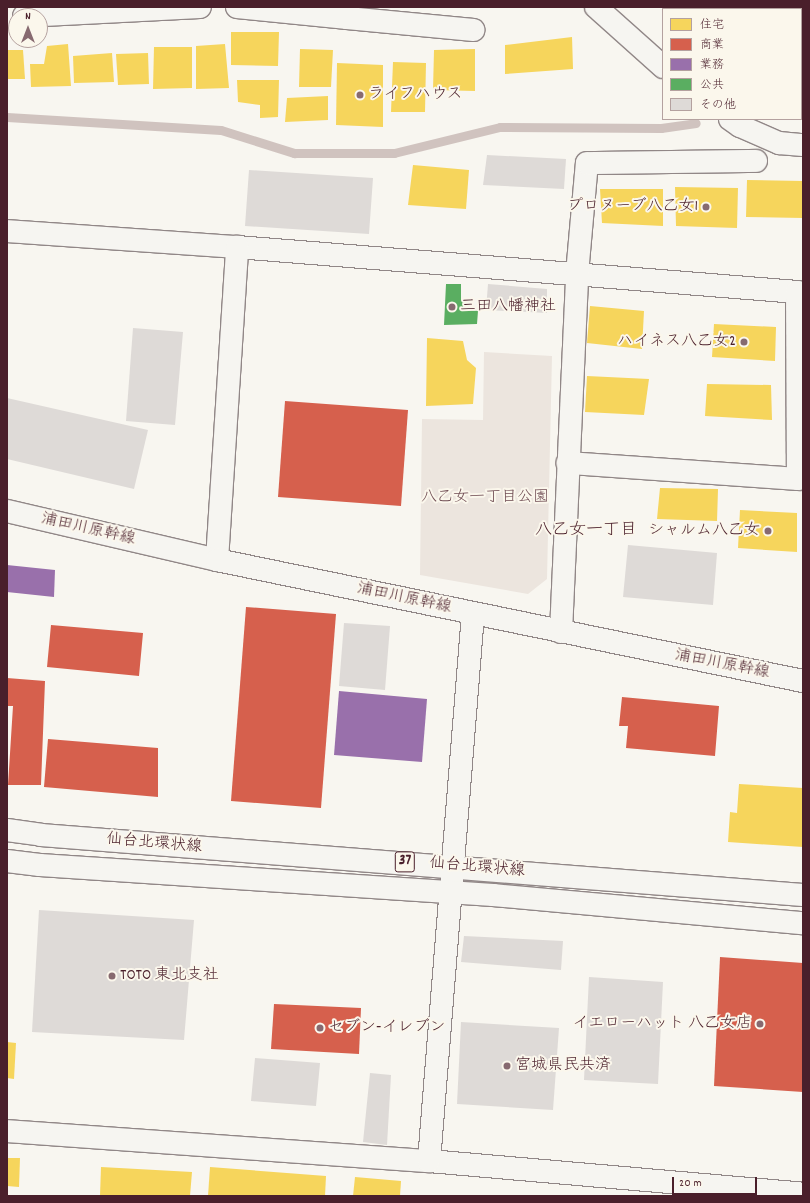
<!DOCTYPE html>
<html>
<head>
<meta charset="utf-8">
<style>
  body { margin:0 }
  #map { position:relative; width:810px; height:1203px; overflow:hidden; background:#f8f6f0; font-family:Dekko,"Klee One",sans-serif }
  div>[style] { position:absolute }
  .green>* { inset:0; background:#ece5de }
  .water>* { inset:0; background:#d0c3bf }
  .homes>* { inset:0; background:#f6d55c }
  .shops>* { inset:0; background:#d6604d }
  .offices>* { inset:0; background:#9970ab }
  .public>* { inset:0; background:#5aae61 }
  .stream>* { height:9px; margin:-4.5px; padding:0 4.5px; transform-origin:4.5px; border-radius:4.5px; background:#d0c3bf }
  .building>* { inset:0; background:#dedad7 }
  .roads { filter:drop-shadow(1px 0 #918787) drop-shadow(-1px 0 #918787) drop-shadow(0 1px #918787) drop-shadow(0 -1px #918787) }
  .street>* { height:22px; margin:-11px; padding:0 11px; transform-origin:11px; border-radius:11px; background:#f6f5f1 }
  .secondary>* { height:22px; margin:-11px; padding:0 11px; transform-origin:11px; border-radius:11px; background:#f6f5f1 }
  .primary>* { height:22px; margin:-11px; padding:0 11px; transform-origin:11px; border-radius:11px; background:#f6f5f1 }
  .dots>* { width:11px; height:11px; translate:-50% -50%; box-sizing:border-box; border:2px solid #fbf7ec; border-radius:50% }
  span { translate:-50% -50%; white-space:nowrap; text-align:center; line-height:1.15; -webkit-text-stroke:4px #fbf7ec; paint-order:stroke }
  .shield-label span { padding:1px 3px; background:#fbf7ec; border:1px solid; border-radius:3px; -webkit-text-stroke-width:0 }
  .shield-label { font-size:15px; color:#4a1f2b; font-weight:700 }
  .poi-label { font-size:16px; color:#4a1f2b }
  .left { translate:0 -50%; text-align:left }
  .right { translate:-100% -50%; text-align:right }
  .park-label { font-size:16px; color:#704d54 }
  .street-label { font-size:16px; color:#4a1f2b }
  .neighbourhood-label { font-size:17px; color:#4a1f2b }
  .frame { position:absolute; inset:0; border:8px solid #4a1f2b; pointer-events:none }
  .legend { position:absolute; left:662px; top:8px; width:140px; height:112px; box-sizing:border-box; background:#fbf7ec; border:1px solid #b4a19f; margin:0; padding:5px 7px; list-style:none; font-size:12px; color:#4a1f2b }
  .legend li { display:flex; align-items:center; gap:8px; height:20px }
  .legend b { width:20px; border:1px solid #b4a19f }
  .north { position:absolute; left:8px; top:8px; width:40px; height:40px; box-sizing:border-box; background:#fbf7ec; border:1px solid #b4a19f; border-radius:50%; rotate:0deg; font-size:11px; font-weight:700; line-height:16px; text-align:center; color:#4a1f2b }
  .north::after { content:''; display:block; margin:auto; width:14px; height:18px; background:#876a70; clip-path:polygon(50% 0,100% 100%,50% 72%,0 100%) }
  .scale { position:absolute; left:672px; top:1177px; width:85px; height:18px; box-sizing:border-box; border:2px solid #4a1f2b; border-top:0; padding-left:5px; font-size:12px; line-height:14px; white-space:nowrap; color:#4a1f2b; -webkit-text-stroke:3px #fbf7ec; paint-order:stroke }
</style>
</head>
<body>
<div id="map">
  <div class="green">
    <i style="clip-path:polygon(484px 352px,552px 356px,547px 579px,528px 594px,420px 575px,422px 419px,483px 420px)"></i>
  </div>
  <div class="water">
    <i style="clip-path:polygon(663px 7px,803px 7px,803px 97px,801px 97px,801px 9px,665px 9px)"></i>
  </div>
  <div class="homes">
    <i style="clip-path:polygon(231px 32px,279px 32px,278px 66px,231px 65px)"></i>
    <i style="clip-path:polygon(572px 37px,573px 69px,505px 74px,505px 45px)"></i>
    <i style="clip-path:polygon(68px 44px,71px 86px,31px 87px,30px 64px,44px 64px,47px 46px)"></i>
    <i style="clip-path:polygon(225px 44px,229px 88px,196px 89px,196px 46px)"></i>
    <i style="clip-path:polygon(154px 47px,192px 47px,192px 88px,153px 89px)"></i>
    <i style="clip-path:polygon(300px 49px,333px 50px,331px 87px,299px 87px)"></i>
    <i style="clip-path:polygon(475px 49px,475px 91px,433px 90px,434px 50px)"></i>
    <i style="clip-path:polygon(7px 50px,23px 50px,25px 79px,7px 79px)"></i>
    <i style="clip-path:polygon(112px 53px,114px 82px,74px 83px,73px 56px)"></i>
    <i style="clip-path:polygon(148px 53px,149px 84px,118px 85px,116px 54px)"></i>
    <i style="clip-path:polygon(393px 62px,426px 63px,425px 112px,391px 112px)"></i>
    <i style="clip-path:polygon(337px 63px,383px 65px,383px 127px,336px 125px)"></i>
    <i style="clip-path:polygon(237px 80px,279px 80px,278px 117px,260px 118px,260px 105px,238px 102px)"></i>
    <i style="clip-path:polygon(328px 96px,328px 120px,285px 122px,287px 98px)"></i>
    <i style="clip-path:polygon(413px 165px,469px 170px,466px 209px,408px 205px)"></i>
    <i style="clip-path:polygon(747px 180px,803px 181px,803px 218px,746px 217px)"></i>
    <i style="clip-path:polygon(675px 187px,738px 188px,737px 228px,676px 226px)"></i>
    <i style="clip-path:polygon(600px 189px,663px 189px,663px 226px,602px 223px)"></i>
    <i style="clip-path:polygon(590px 306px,644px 311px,642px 349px,587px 343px)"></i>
    <i style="clip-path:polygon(714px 324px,776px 327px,775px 361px,712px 357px)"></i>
    <i style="clip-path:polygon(427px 338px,463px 341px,467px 360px,476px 368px,473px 404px,426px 406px)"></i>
    <i style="clip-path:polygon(587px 376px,649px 379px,644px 415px,585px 412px)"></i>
    <i style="clip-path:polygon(707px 384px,771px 385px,772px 420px,705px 416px)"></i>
    <i style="clip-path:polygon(660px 488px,718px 489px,717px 521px,657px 519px)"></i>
    <i style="clip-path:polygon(740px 510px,797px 513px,797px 552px,738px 548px)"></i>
    <i style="clip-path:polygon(739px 784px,803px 788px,803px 847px,728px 842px,730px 812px,737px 813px)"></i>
    <i style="clip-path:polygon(7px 1042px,16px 1043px,14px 1079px,7px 1078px)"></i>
    <i style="clip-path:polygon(7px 1158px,20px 1158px,19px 1187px,7px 1186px)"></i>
    <i style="clip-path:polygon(101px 1167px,192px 1172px,190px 1196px,100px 1196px)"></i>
    <i style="clip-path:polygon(210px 1167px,326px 1176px,325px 1196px,208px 1196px)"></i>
    <i style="clip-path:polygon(355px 1177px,401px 1181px,400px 1196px,353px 1196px)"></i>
  </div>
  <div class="shops">
    <i style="clip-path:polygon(285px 401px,408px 410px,401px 506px,278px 497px)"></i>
    <i style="clip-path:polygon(246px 607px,336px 614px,321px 808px,231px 801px)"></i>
    <i style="clip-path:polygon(51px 625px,143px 633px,139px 676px,47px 667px)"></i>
    <i style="clip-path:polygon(7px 678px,45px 681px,41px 785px,8px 785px,13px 706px,7px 706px)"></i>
    <i style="clip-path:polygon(622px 697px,719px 706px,715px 756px,626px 748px,628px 726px,619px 726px)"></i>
    <i style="clip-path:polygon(48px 739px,158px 748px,158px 797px,44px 787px)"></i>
    <i style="clip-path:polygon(720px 957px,803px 963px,803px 1092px,714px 1086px)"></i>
    <i style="clip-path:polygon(274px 1004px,361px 1008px,359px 1054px,271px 1049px)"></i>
  </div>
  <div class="offices">
    <i style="clip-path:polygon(7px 565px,55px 570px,54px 597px,7px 592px)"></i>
    <i style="clip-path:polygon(339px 691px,427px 699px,422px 762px,334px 755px)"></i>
  </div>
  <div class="public">
    <i style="clip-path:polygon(446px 284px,461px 284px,461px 300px,469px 302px,470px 310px,478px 311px,477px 324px,444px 325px)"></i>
  </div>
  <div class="stream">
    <i style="left:7px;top:117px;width:214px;rotate:3.5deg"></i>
    <i style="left:221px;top:130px;width:77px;rotate:17.5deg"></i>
    <i style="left:294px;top:153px;width:100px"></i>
    <i style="left:394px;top:153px;width:109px;rotate:-13.8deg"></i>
    <i style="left:500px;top:127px;width:161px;rotate:0.4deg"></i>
    <i style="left:661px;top:128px;width:35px;rotate:-8deg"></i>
  </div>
  <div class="building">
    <i style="clip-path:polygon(487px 155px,566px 159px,564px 189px,483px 185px)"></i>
    <i style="clip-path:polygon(249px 170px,373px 178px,369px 234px,245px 226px)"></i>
    <i style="clip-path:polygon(488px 284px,547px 289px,547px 313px,486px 310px)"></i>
    <i style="clip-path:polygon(133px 328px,183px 332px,175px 425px,126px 421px)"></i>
    <i style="clip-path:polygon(7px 398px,148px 430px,134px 489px,7px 459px)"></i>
    <i style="clip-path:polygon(628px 545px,717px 553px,713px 605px,623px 597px)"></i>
    <i style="clip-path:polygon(344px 623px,390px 626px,385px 690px,339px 686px)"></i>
    <i style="clip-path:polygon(39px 910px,194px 920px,184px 1040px,32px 1032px)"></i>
    <i style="clip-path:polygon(464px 936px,563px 941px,561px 970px,461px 962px)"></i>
    <i style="clip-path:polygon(589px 977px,663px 982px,658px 1084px,584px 1080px)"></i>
    <i style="clip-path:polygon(461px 1022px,559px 1028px,553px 1110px,457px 1104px)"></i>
    <i style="clip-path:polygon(255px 1058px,320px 1063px,316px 1106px,251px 1101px)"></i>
    <i style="clip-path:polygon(370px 1073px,391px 1075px,387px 1145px,363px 1142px)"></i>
  </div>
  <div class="roads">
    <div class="street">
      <i style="left:237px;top:7px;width:111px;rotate:5.7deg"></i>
      <i style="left:347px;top:18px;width:11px;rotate:-85deg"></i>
      <i style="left:596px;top:7px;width:90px;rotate:41.8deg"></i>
      <i style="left:24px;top:16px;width:176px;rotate:-2.9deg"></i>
      <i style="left:347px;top:18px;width:127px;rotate:5.4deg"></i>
      <i style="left:730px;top:119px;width:12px;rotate:35deg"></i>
      <i style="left:740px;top:126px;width:43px;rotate:23.6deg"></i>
      <i style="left:779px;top:143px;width:24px;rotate:5deg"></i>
      <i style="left:7px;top:231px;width:231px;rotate:4deg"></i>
      <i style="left:237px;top:247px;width:562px;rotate:4.59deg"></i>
      <i style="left:797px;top:292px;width:187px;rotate:89.7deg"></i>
      <i style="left:798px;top:479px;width:231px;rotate:-176deg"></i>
      <i style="left:217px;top:560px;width:314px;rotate:-86.3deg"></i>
      <i style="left:561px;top:632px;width:358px;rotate:-87.4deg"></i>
      <i style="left:577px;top:274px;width:111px;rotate:-84.9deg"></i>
      <i style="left:587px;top:163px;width:169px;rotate:-0.7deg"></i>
      <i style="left:7px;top:1131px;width:423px;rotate:4.1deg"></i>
      <i style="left:429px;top:1161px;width:375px;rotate:5deg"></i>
      <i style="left:429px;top:1161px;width:549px;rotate:-85.4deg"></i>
    </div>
    <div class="secondary">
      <i style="left:7px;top:511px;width:216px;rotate:13.1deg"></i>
      <i style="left:217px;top:560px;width:598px;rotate:11.67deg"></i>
    </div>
    <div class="primary">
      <i style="left:7px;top:830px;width:34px;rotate:8deg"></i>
      <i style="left:41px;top:835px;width:764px;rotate:4.5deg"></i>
      <i style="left:7px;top:861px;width:33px;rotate:7deg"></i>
      <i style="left:40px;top:865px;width:454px;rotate:3.8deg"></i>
      <i style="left:493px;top:895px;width:311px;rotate:5.2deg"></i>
    </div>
  </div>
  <div class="dots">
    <i style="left:360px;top:95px;background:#876a70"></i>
    <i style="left:706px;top:207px;background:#876a70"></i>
    <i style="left:452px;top:307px;background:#876a70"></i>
    <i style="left:744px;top:342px;background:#876a70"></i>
    <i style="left:768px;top:531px;background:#876a70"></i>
    <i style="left:112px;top:976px;background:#876a70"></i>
    <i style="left:760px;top:1024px;background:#876a70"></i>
    <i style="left:320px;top:1028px;background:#876a70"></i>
    <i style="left:507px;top:1066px;background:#876a70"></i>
  </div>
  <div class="shield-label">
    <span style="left:405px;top:862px">37</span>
  </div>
  <div class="poi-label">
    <span class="left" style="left:368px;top:95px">ライフハウス</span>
    <span class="right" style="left:698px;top:207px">プロヌーブ八乙女1</span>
    <span class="left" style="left:460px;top:307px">三田八幡神社</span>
    <span class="right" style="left:736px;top:342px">ハイネス八乙女2</span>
    <span class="right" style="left:760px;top:531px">シャルム八乙女</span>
    <span class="left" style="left:120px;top:976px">TOTO 東北支社</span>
    <span class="right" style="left:752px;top:1024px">イエローハット 八乙女店</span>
    <span class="left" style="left:328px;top:1028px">セブン-イレブン</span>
    <span class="left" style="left:515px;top:1066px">宮城県民共済</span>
  </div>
  <div class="park-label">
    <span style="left:485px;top:498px">八乙女一丁目公園</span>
  </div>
  <div class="street-label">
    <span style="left:88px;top:530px;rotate:13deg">浦田川原幹線</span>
    <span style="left:404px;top:599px;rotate:12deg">浦田川原幹線</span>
    <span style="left:722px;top:665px;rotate:11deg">浦田川原幹線</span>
    <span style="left:154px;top:844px;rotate:5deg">仙台北環状線</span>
    <span style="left:477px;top:868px;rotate:5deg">仙台北環状線</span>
  </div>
  <div class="neighbourhood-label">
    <span style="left:586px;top:532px">八乙女一丁目</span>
  </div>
  <div class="frame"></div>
  <ul class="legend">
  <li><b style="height:11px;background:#f6d55c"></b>住宅</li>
  <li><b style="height:11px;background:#d6604d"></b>商業</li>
  <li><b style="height:11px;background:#9970ab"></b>業務</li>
  <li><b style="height:11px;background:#5aae61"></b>公共</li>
  <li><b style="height:11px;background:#dedad7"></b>その他</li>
  </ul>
  <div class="north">N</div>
  <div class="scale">20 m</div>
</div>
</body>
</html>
